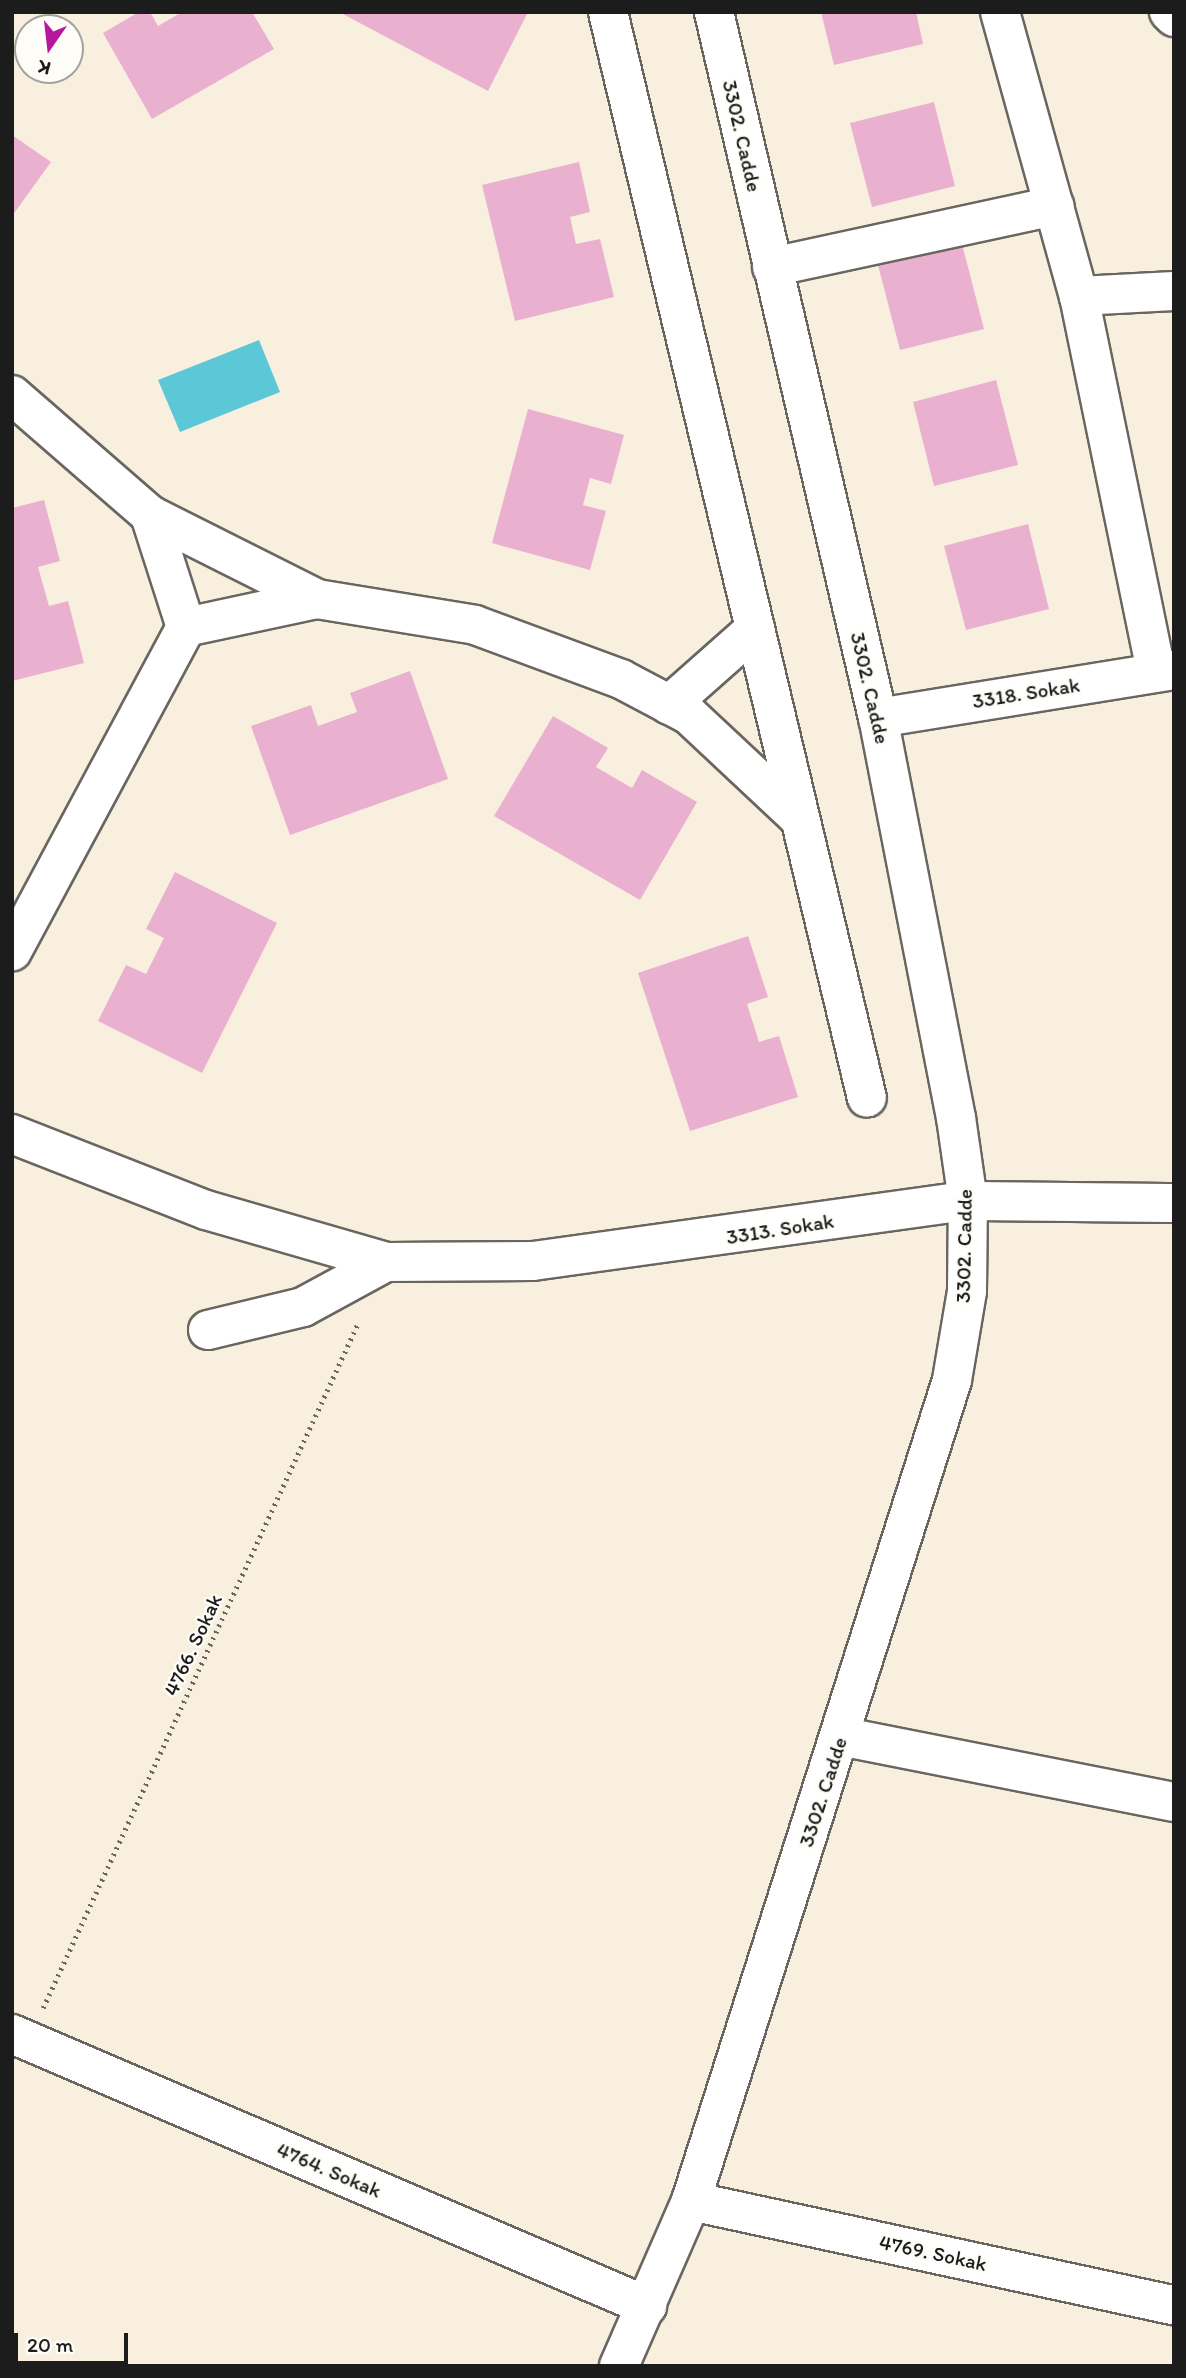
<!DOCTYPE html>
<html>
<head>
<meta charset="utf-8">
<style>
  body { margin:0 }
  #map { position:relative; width:1186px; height:2378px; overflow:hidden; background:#f8efdf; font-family:Itim,sans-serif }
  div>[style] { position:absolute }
  .water>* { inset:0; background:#5cc7d6 }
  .building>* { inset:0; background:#eab0cf }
  .path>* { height:4.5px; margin-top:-2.25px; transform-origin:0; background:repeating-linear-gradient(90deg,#696660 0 2px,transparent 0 7px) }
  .roads { filter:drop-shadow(2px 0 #696660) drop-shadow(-2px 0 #696660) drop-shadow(0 2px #696660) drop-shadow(0 -2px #696660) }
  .minor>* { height:38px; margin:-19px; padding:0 19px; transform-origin:19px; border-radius:19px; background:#fff }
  span { translate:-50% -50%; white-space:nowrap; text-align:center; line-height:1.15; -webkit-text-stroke:5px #fdfcf7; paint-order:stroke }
  .street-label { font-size:21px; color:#1c1c1c }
  .frame { position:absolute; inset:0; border:14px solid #1c1c1c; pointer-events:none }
  .north { position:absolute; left:14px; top:14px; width:70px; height:70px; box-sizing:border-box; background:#fdfcf7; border:2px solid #a3a29f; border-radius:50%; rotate:194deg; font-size:19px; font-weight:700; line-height:28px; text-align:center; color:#1c1c1c }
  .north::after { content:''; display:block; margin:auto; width:24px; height:32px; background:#b5179e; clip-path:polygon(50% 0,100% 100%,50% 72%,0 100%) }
  .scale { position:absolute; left:14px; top:2333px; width:114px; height:32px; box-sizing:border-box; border:4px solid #1c1c1c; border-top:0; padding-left:9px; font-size:21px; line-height:24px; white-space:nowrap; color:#1c1c1c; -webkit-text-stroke:5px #fdfcf7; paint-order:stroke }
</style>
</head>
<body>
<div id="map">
  <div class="water">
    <i style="clip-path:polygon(259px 340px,280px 392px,180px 432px,158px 380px)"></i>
  </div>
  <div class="building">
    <i style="clip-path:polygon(139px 12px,150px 12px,158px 26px,182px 12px,252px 12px,274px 49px,152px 119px,103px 33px)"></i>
    <i style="clip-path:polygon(339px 12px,528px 12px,488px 91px)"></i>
    <i style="clip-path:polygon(821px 12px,916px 12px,923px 44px,834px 65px)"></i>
    <i style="clip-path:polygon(934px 102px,955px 186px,872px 207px,850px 123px)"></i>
    <i style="clip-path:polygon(12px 135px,51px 162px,12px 216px)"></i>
    <i style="clip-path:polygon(579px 162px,590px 212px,570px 217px,576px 244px,600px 239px,614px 297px,515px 321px,482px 185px)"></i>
    <i style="clip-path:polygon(962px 244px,984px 329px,900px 350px,878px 265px)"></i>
    <i style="clip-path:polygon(996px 380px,1018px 465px,934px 486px,913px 402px)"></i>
    <i style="clip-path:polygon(528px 409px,624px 435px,611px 484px,590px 478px,583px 505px,606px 511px,590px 570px,492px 543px)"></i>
    <i style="clip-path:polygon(44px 500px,60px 561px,38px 567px,49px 606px,68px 601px,84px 663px,12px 681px,12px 508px)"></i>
    <i style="clip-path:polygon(1028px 524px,1049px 609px,966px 630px,944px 546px)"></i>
    <i style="clip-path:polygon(410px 671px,448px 779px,290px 835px,251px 726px,311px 705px,318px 726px,357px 712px,350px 693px)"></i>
    <i style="clip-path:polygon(553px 716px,608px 748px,596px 767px,632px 788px,642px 770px,697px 802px,640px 900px,494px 816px)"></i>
    <i style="clip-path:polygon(175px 872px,277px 923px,202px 1073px,98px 1021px,126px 965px,146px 974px,164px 938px,146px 929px)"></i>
    <i style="clip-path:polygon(748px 936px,768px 997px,747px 1004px,759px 1042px,779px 1036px,798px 1097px,690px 1131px,638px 973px)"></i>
  </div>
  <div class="path">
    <i style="left:43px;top:2008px;width:754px;rotate:-65.3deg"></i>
  </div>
  <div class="roads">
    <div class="minor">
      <i style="left:608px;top:12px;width:1116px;rotate:76.59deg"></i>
      <i style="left:1000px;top:12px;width:295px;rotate:74.5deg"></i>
      <i style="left:1079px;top:296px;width:383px;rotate:78.4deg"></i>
      <i style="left:1169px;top:12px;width:7px;rotate:45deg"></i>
      <i style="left:772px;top:267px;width:289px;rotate:-12.2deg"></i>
      <i style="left:1079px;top:296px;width:95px;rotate:-3deg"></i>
      <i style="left:12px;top:395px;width:183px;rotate:41deg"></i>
      <i style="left:150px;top:515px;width:118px;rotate:72.2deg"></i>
      <i style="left:186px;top:627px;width:368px;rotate:118.2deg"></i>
      <i style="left:150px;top:515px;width:187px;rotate:26.7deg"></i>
      <i style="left:317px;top:599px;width:160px;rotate:9.3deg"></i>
      <i style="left:475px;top:625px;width:156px;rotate:20.3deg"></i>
      <i style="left:621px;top:679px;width:77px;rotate:27.9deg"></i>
      <i style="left:689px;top:715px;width:152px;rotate:43.1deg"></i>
      <i style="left:186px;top:627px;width:134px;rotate:-12.1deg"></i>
      <i style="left:669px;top:705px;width:115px;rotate:-41.5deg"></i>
      <i style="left:878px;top:718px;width:300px;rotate:-9.2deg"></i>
      <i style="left:12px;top:1134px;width:208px;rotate:21.4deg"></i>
      <i style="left:206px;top:1210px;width:187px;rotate:16.1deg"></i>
      <i style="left:386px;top:1262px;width:147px;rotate:-0.4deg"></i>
      <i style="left:533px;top:1261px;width:439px;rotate:-7.9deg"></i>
      <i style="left:968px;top:1201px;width:206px;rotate:0.6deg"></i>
      <i style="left:208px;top:1330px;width:98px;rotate:-13.6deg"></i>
      <i style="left:303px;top:1307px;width:94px;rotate:-28.5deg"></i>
      <i style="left:840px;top:1736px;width:340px;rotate:11.2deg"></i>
      <i style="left:12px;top:2034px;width:691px;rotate:23.19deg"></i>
      <i style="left:691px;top:2201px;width:494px;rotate:12.2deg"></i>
      <i style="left:619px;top:2366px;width:180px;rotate:-66.4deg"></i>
      <i style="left:691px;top:2201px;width:861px;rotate:-72.36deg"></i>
      <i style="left:952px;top:1380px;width:90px;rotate:-80.4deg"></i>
      <i style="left:967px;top:1291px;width:90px;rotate:-89.4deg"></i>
      <i style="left:968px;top:1201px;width:84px;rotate:-98.2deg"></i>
      <i style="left:956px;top:1118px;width:408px;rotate:-101deg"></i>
      <i style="left:878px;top:718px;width:725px;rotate:-103.08deg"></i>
    </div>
  </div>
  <div class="street-label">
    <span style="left:742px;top:136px;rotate:77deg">3302. Cadde</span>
    <span style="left:870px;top:688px;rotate:77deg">3302. Cadde</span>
    <span style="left:1026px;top:693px;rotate:-9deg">3318. Sokak</span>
    <span style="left:780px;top:1229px;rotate:-9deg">3313. Sokak</span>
    <span style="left:964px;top:1246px;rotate:-89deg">3302. Cadde</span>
    <span style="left:193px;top:1645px;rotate:-65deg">4766. Sokak</span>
    <span style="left:823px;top:1792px;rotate:-72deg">3302. Cadde</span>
    <span style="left:329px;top:2170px;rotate:23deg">4764. Sokak</span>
    <span style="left:933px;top:2253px;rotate:12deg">4769. Sokak</span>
  </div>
  <div class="frame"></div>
  <div class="north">K</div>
  <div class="scale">20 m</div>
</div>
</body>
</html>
